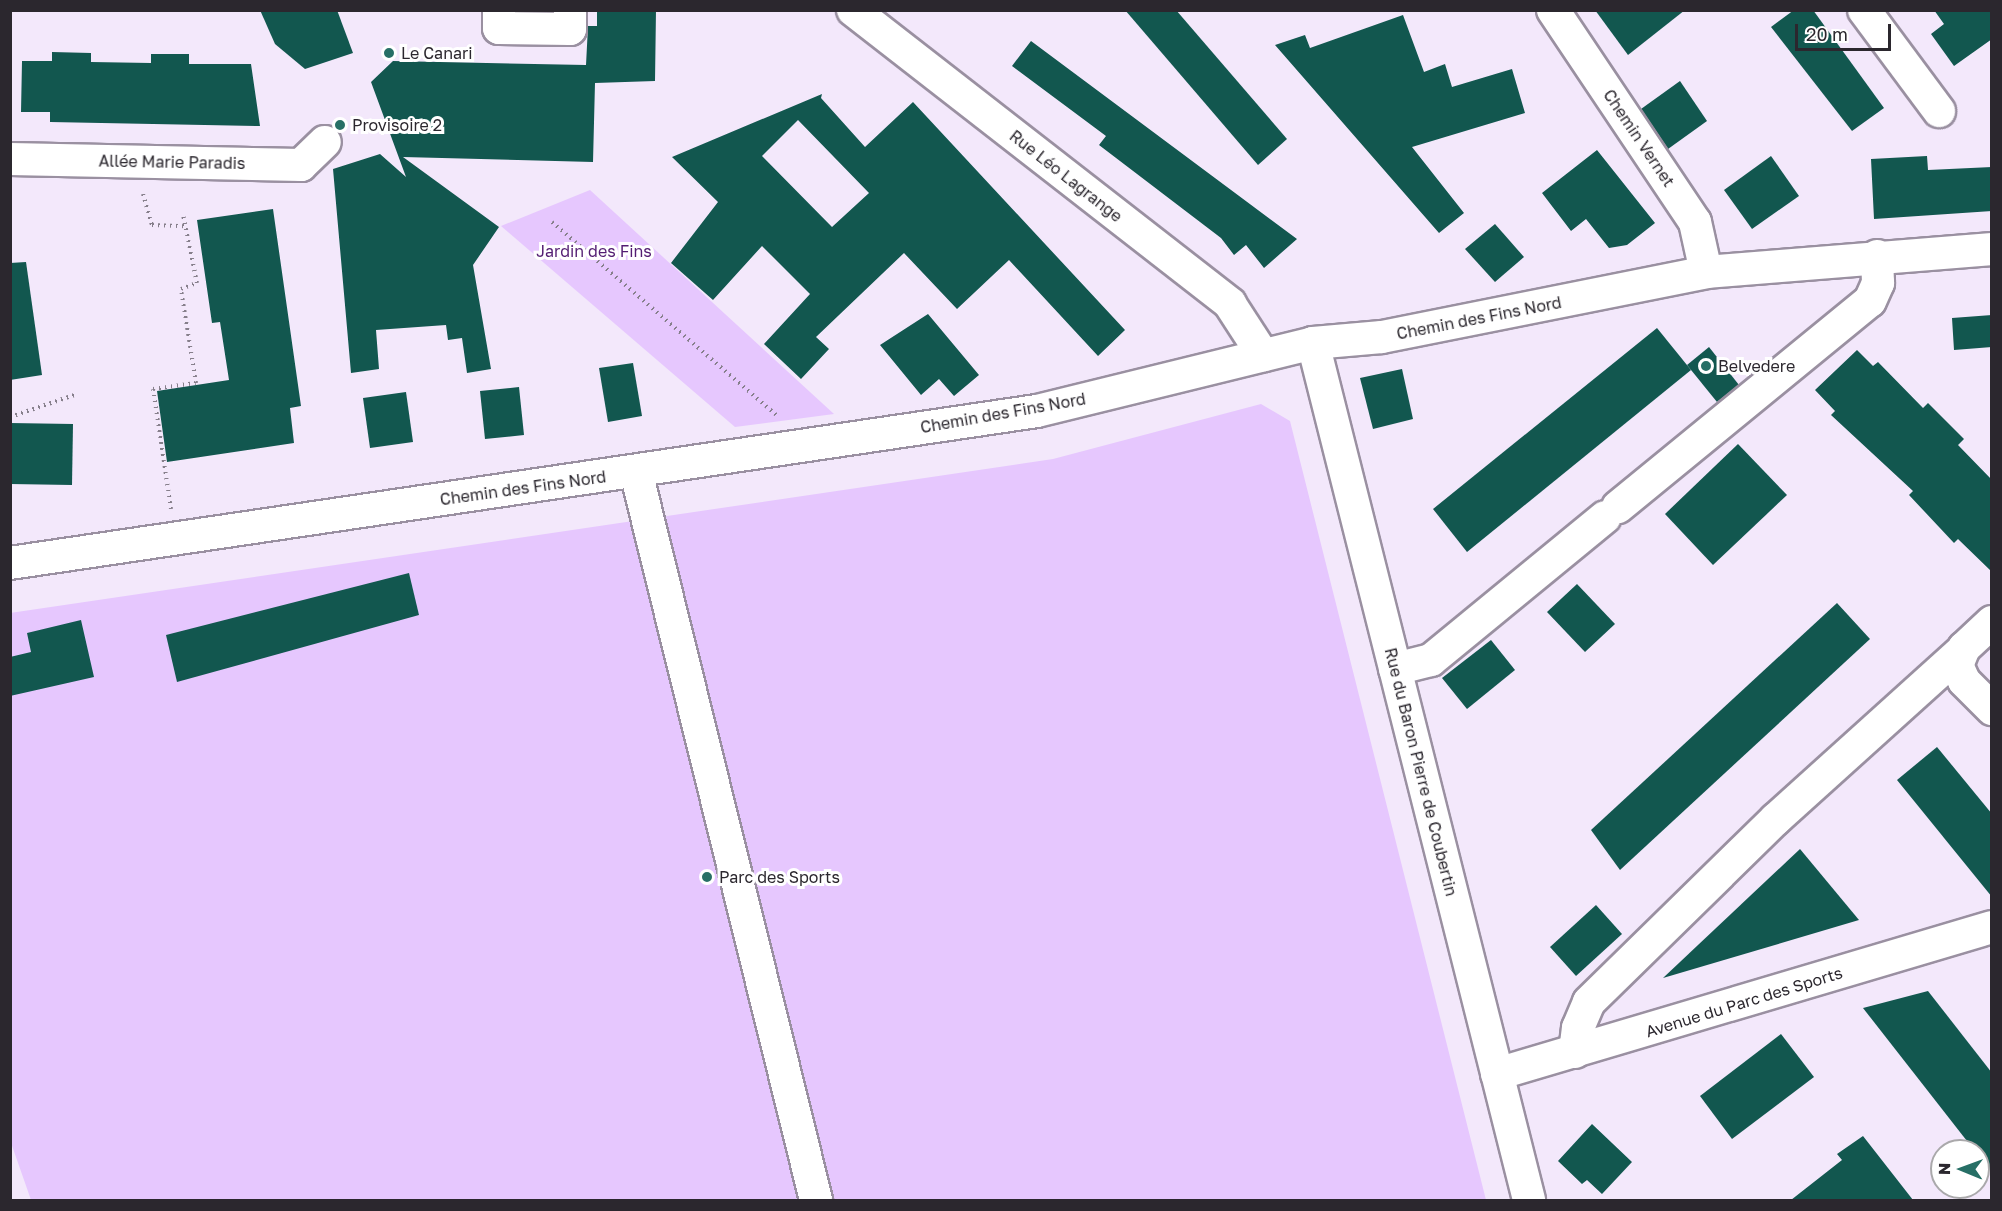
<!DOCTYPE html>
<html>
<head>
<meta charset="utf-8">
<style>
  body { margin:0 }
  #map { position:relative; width:2002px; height:1211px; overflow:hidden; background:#f3e8fb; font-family:"Golos Text",sans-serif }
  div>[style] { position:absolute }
  .green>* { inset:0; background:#e6c7fe }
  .building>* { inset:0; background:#12574f }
  .path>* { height:4px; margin-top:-2px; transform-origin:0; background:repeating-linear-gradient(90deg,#867f8b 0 1.5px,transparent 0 6px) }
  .roads { filter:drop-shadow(2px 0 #9a90a1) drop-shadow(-2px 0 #9a90a1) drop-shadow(0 2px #9a90a1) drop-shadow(0 -2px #9a90a1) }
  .minor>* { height:32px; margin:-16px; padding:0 16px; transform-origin:16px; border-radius:16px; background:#fff }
  .dots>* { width:16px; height:16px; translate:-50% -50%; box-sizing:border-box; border:3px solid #fff; border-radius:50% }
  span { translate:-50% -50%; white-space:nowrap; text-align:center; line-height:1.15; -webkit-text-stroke:6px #fff; paint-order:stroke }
  .poi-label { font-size:16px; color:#2b272e }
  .left { translate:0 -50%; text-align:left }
  .street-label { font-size:16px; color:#2b272e }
  .park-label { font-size:16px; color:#531d72 }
  .frame { position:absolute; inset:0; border:12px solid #2b272e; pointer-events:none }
  .north { position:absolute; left:1930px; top:1139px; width:60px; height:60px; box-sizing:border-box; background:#fff; border:2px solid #aaa9ab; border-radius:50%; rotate:271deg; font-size:16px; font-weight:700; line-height:24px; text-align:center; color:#2b272e }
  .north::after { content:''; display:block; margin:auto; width:21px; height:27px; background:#276f66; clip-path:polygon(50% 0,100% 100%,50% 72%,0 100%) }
  .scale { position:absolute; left:1795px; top:24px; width:96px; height:27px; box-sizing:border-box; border:3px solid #2b272e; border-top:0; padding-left:8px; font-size:18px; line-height:21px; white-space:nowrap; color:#2b272e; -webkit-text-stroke:4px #fff; paint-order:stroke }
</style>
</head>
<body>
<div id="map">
  <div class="green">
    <i style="clip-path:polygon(590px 190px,834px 414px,735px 427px,501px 226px)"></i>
    <i style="clip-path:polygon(1261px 404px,1290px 421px,1486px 1200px,31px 1200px,10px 1140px,10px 613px,1053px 459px)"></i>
  </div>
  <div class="building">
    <i style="clip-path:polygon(260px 10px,337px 10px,353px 53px,305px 69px,275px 44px)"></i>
    <i style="clip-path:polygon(597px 10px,656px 10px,655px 81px,595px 83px,593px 162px,403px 157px,499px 227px,473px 265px,491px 369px,467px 373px,462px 338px,448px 340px,446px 325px,376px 330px,379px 369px,351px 373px,333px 169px,380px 154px,406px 177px,371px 82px,393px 61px,586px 65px,588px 26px,597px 26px)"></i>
    <i style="clip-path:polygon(1125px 10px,1176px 10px,1287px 139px,1258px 165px)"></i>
    <i style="clip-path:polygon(1595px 10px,1685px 10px,1628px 55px)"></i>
    <i style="clip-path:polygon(1794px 10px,1813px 10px,1884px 108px,1852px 131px,1771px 27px)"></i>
    <i style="clip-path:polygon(1934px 10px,1992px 10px,1992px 39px,1954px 66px,1931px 34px,1944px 24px)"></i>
    <i style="clip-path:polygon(1403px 15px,1424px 72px,1445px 64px,1452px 87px,1512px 69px,1525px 113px,1412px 147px,1464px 213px,1439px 233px,1275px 45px,1305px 35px,1310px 48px)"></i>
    <i style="clip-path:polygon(1031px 41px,1125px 111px,1297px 239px,1264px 268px,1246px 245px,1234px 255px,1221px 238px,1099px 145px,1106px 136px,1012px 66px)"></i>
    <i style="clip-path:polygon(52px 52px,91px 53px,91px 62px,151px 63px,151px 54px,189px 54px,189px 64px,251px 64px,260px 126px,50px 122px,50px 112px,21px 112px,22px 61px,52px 61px)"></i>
    <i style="clip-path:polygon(1680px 81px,1707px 121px,1668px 149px,1641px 109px)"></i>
    <i style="clip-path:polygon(evenodd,822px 94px,821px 98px,865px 147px,913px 102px,1125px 330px,1098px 356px,1009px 260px,957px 309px,904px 253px,816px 337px,829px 349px,801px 379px,764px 344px,810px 294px,762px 246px,713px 300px,671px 263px,718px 202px,672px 157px,822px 94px,798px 120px,869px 193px,832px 227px,762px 156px,798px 120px)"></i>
    <i style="clip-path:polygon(1597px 150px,1655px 223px,1627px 245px,1609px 248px,1586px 219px,1571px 231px,1542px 193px)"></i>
    <i style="clip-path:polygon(1771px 156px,1799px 196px,1752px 229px,1724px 190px)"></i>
    <i style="clip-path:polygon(1927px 156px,1928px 170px,1992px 167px,1992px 211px,1874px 219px,1871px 159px)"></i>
    <i style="clip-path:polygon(273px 209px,301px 406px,290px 408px,294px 443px,167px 462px,157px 391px,229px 380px,220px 322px,212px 323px,197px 220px)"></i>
    <i style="clip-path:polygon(1495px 224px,1524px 257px,1495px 282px,1465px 249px)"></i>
    <i style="clip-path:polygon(26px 262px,42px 375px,10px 380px,10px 263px)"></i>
    <i style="clip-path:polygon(928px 314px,979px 375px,954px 396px,939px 379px,921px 395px,880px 345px)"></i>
    <i style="clip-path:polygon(1992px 315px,1992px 347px,1954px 350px,1952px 318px)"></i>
    <i style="clip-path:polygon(1657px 328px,1691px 370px,1467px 552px,1433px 509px)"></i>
    <i style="clip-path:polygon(1709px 347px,1739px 385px,1717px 402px,1687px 365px)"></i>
    <i style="clip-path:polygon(1857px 350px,1873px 366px,1878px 362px,1923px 408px,1928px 403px,1964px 439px,1958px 445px,1992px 480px,1992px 572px,1958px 539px,1954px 543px,1909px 495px,1913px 491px,1831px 415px,1835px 411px,1815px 390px)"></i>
    <i style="clip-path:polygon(633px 363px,642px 416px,608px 422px,599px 368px)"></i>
    <i style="clip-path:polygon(1402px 369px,1413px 419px,1373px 429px,1360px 378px)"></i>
    <i style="clip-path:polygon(519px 387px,524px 435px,485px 439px,480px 391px)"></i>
    <i style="clip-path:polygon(406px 392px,413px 442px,370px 448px,363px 398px)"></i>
    <i style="clip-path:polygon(10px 423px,73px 424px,72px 485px,10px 484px)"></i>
    <i style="clip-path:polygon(1738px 444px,1787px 495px,1713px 565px,1665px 514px)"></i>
    <i style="clip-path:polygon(409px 573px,419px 615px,177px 682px,166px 635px)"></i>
    <i style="clip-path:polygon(1577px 584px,1615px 624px,1585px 652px,1547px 612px)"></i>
    <i style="clip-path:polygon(1837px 603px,1870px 639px,1620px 870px,1591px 830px)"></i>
    <i style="clip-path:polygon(81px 620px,94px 677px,10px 696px,10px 657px,31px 652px,27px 633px)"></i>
    <i style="clip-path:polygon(1491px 640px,1515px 670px,1467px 709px,1442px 678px)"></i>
    <i style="clip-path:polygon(1937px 747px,1992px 814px,1992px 897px,1897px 780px)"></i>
    <i style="clip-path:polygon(1800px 849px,1859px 920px,1663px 978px)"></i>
    <i style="clip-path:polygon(1596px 905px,1622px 934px,1576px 976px,1550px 947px)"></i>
    <i style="clip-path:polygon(1928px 991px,1992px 1073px,1992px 1173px,1863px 1008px)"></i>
    <i style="clip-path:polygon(1781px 1034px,1814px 1077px,1732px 1139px,1700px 1096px)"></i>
    <i style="clip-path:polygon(1592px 1124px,1632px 1162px,1602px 1194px,1587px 1180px,1582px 1184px,1558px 1161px)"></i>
    <i style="clip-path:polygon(1863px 1136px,1913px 1200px,1791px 1200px,1842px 1160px,1837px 1154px)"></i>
  </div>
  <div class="path">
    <i style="left:143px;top:194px;width:32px;rotate:74deg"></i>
    <i style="left:152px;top:225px;width:33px;rotate:2deg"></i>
    <i style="left:552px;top:222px;width:299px;rotate:40.7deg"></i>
    <i style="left:10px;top:417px;width:71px;rotate:-18.9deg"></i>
    <i style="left:171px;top:509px;width:121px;rotate:-98.5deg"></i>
    <i style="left:153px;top:389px;width:43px;rotate:-7.9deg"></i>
    <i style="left:196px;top:383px;width:95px;rotate:-99.1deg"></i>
    <i style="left:181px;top:289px;width:17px;rotate:-21deg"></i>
    <i style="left:197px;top:283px;width:69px;rotate:-101.6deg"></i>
  </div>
  <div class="roads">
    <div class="minor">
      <i style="left:499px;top:10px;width:18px;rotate:90deg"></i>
      <i style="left:499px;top:28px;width:71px;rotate:0.8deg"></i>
      <i style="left:570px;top:29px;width:19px;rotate:-90deg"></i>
      <i style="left:853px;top:10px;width:478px;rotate:37.9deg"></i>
      <i style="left:1230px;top:304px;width:61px;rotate:57.1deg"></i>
      <i style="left:1553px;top:10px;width:255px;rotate:56.2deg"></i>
      <i style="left:1695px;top:222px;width:51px;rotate:77.6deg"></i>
      <i style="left:1864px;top:10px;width:126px;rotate:53.4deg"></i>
      <i style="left:10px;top:159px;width:291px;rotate:1.2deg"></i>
      <i style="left:301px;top:165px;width:33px;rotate:-44deg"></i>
      <i style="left:1313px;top:343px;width:884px;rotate:75.85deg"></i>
      <i style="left:636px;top:472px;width:750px;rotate:76.11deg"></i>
      <i style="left:1618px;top:507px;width:325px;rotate:-39.3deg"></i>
      <i style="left:1870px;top:301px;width:20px;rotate:-66deg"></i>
      <i style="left:1878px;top:283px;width:27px;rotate:-92deg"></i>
      <i style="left:10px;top:563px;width:1038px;rotate:-8.42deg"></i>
      <i style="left:1037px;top:411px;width:284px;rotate:-13.8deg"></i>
      <i style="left:1313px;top:343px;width:69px;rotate:-5deg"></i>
      <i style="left:1382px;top:337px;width:330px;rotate:-11.3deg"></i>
      <i style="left:1706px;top:272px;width:287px;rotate:-4.6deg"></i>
      <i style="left:1992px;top:622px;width:38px;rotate:137deg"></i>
      <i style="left:1964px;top:648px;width:18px;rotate:112deg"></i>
      <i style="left:1957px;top:665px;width:17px;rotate:66deg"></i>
      <i style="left:1964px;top:681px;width:40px;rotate:45deg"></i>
      <i style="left:1395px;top:669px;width:37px;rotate:-14deg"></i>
      <i style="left:1431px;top:660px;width:225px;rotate:-39.4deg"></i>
      <i style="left:1575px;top:1052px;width:24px;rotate:-83deg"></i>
      <i style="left:1578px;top:1028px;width:28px;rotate:-67deg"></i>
      <i style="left:1589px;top:1002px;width:262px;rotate:-44.4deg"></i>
      <i style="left:1776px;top:819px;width:248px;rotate:-42.1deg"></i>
      <i style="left:1497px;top:1074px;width:516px;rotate:-16.54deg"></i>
    </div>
  </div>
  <div class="dots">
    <i style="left:389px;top:53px;background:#276f66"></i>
    <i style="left:340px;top:125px;background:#276f66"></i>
    <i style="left:1706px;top:366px;background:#276f66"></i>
    <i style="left:707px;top:877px;background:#276f66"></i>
  </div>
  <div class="poi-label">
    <span class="left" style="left:401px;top:53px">Le Canari</span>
    <span class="left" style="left:352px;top:125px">Provisoire 2</span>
    <span class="left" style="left:1718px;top:366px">Belvedere</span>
    <span class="left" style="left:719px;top:877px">Parc des Sports</span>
  </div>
  <div class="street-label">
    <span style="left:1639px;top:138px;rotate:56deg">Chemin Vernet</span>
    <span style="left:172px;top:162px;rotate:1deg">Allée Marie Paradis</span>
    <span style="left:1066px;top:176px;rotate:38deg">Rue Léo Lagrange</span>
    <span style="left:1479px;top:318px;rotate:-11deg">Chemin des Fins Nord</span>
    <span style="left:1003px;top:413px;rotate:-10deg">Chemin des Fins Nord</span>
    <span style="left:523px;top:488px;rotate:-8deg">Chemin des Fins Nord</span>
    <span style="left:1421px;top:772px;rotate:76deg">Rue du Baron Pierre de Coubertin</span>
    <span style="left:1744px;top:1002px;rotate:-17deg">Avenue du Parc des Sports</span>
  </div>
  <div class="park-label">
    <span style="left:594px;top:251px">Jardin des Fins</span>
  </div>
  <div class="frame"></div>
  <div class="north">N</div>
  <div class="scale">20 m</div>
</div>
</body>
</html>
